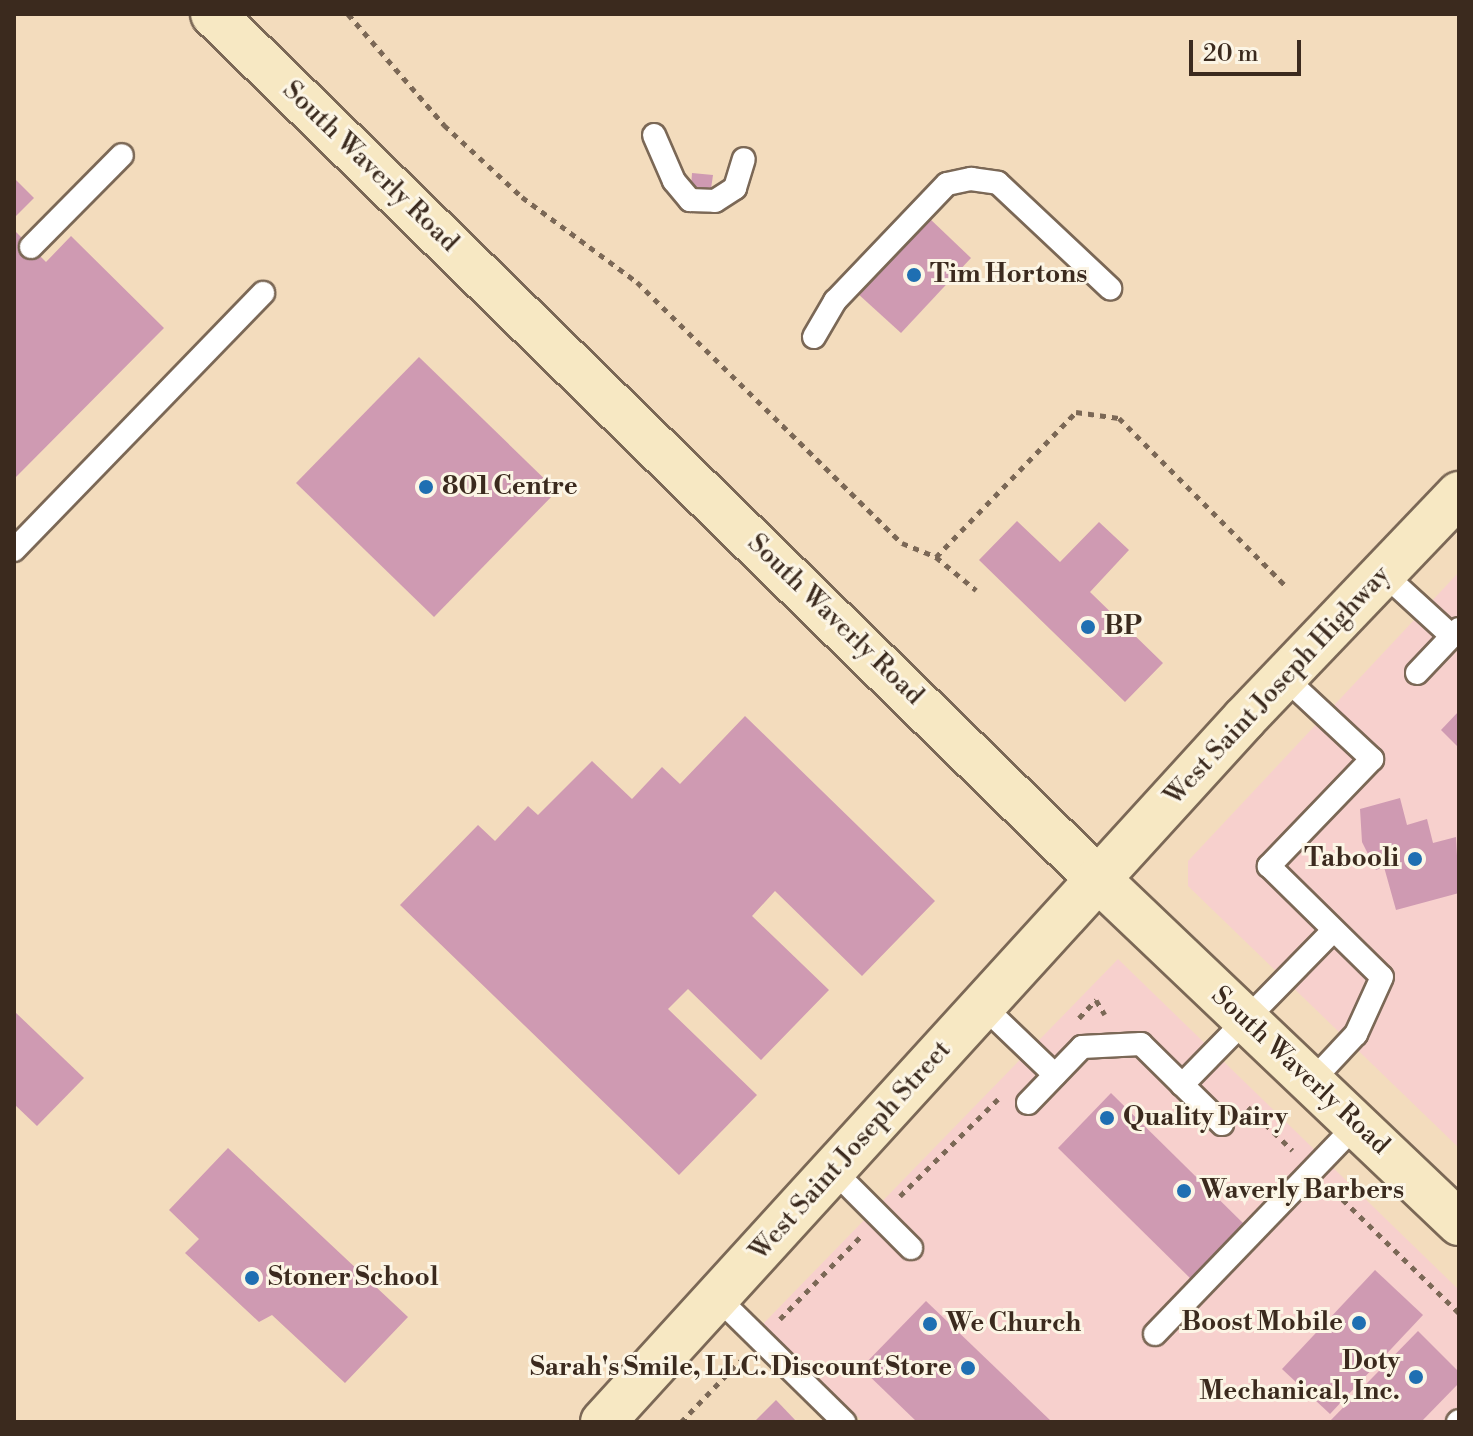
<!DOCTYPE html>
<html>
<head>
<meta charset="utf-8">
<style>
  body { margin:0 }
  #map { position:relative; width:1473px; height:1436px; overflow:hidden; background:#f3dcbd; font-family:"Libre Bodoni",serif }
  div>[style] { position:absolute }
  .built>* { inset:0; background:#f7d0cd }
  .building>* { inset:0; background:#cf9ab2 }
  .path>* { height:5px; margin-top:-2.5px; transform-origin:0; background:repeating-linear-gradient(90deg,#7b6856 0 6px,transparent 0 12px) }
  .roads { filter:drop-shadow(2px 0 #7b6856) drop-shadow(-2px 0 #7b6856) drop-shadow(0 2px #7b6856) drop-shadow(0 -2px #7b6856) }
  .lane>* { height:22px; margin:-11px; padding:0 11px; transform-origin:11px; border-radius:11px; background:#fff }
  .secondary>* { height:44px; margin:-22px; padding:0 22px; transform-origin:22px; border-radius:22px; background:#f7e8c3 }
  .dots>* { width:22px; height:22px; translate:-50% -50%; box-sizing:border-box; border:4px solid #fcf5e5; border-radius:50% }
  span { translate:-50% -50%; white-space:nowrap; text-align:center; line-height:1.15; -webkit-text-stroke:6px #fcf5e5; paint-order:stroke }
  .street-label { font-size:26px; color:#3b2a1e }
  .poi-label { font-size:26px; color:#3b2a1e; font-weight:700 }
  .left { translate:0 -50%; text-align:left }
  .right { translate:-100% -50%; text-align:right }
  .frame { position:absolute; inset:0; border:16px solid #3b2a1e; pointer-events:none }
  .scale { position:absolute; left:1189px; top:40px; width:112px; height:36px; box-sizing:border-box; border:4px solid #3b2a1e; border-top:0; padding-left:10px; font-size:24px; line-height:28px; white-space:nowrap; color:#3b2a1e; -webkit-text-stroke:6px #fcf5e5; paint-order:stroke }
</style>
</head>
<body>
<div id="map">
  <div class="built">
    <i style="clip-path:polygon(1459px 572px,1459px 1148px,1188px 886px,1188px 861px)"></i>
    <i style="clip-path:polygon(1118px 959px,1459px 1290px,1459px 1422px,863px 1422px,762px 1325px)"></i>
  </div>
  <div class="building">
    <i style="clip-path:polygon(692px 173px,713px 175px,711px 189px,691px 187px)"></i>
    <i style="clip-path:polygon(14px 178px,34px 198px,14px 218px)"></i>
    <i style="clip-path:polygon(928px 217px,971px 258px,901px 333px,857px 293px)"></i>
    <i style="clip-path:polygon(14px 230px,46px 262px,71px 236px,164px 328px,14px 479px)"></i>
    <i style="clip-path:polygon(419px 357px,557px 491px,434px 617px,296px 483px)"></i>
    <i style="clip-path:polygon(1017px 521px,1060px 562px,1099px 522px,1129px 550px,1090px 592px,1163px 663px,1125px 702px,979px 560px)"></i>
    <i style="clip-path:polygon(1459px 711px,1459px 748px,1441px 730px)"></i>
    <i style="clip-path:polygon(745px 716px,935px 901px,862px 976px,775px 891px,752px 916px,829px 990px,761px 1060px,688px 989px,668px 1009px,757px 1095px,679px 1175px,400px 905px,478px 825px,495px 841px,528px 806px,538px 815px,592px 761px,632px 799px,662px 767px,680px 784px)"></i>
    <i style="clip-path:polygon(1400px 798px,1407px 825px,1427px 819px,1433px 843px,1456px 837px,1459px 893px,1396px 910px,1384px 867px,1376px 870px,1362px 842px,1360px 809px)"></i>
    <i style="clip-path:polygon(14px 1011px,84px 1078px,37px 1126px,14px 1104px)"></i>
    <i style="clip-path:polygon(1111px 1093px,1248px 1228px,1194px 1282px,1058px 1148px)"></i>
    <i style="clip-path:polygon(228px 1148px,408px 1317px,345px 1383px,272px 1315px,259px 1322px,185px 1253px,199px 1239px,169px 1210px)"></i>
    <i style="clip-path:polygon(1375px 1270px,1423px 1315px,1330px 1414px,1282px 1369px)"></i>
    <i style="clip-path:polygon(926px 1301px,1052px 1422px,917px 1422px,861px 1368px)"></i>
    <i style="clip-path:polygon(1418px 1331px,1459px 1372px,1459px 1383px,1421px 1422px,1329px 1422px)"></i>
    <i style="clip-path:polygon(776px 1400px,797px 1422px,754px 1422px)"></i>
  </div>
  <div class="path">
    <i style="left:348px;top:14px;width:147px;rotate:49.1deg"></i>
    <i style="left:444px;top:125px;width:106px;rotate:42.7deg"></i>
    <i style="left:522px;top:197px;width:143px;rotate:36.5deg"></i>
    <i style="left:637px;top:282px;width:372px;rotate:44.6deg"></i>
    <i style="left:902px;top:543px;width:37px;rotate:22deg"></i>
    <i style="left:936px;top:557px;width:52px;rotate:39.5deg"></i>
    <i style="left:936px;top:557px;width:202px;rotate:-46deg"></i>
    <i style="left:1076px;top:412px;width:43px;rotate:7.9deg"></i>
    <i style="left:1119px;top:418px;width:237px;rotate:45.2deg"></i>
    <i style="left:1079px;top:1018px;width:25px;rotate:-47deg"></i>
    <i style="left:1096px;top:1000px;width:17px;rotate:59deg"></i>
    <i style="left:1248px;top:1107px;width:62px;rotate:44.3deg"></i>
    <i style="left:1334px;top:1191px;width:175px;rotate:44.3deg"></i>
    <i style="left:900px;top:1196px;width:138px;rotate:-44.7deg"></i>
    <i style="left:780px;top:1319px;width:115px;rotate:-45.7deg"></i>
    <i style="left:681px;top:1422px;width:85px;rotate:-46deg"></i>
  </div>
  <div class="roads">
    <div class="lane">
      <i style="left:654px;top:135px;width:50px;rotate:66.5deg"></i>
      <i style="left:674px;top:181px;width:25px;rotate:50deg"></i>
      <i style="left:690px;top:200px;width:25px;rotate:2deg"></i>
      <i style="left:715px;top:201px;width:24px;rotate:-33deg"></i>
      <i style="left:735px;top:188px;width:30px;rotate:-73deg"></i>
      <i style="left:31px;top:247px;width:129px;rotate:-45.3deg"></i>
      <i style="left:814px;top:337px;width:42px;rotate:-59.7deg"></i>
      <i style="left:835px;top:301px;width:162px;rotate:-46.3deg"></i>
      <i style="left:947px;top:184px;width:25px;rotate:-12deg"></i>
      <i style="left:971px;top:179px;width:27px;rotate:8deg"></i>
      <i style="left:998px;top:183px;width:154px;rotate:43.2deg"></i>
      <i style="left:14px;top:550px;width:358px;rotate:-45.9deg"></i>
      <i style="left:1384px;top:574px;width:92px;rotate:42.4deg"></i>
      <i style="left:1452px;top:636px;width:10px;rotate:-45deg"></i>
      <i style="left:1417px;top:673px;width:51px;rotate:-46.6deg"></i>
      <i style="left:1283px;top:676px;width:122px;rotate:43deg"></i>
      <i style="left:1372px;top:759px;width:149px;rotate:133.9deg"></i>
      <i style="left:1269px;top:866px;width:158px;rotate:44.5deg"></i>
      <i style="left:1382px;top:977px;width:63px;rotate:114.5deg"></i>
      <i style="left:1356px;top:1034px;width:64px;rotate:133.1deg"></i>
      <i style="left:982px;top:1005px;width:101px;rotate:43.8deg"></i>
      <i style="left:1182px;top:1085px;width:216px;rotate:-45.6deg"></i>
      <i style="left:1028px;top:1103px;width:78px;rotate:-46deg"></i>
      <i style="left:1082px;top:1047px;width:59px;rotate:-2.9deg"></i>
      <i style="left:1141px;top:1044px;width:114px;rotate:44.6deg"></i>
      <i style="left:834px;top:1171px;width:109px;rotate:45deg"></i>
      <i style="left:718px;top:1298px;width:177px;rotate:44.5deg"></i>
      <i style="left:1155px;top:1334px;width:291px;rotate:-46.1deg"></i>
      <i style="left:1458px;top:1422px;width:1px;rotate:-45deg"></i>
    </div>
    <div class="secondary">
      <i style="left:213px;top:14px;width:1238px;rotate:44.35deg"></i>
      <i style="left:1098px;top:879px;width:499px;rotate:43.6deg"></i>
      <i style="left:603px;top:1422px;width:953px;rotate:-47.64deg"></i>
      <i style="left:1245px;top:718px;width:310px;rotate:-46.3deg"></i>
    </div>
  </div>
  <div class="dots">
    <i style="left:914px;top:275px;background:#1f6fb2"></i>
    <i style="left:426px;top:487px;background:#1f6fb2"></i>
    <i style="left:1088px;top:627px;background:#1f6fb2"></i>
    <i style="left:1415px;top:859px;background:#1f6fb2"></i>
    <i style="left:1107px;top:1118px;background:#1f6fb2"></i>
    <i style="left:1184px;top:1191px;background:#1f6fb2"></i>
    <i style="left:252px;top:1278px;background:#1f6fb2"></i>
    <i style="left:1359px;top:1323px;background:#1f6fb2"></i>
    <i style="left:930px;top:1324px;background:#1f6fb2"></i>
    <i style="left:968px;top:1368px;background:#1f6fb2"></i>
    <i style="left:1416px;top:1377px;background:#1f6fb2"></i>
  </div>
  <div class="street-label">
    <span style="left:370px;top:167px;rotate:44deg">South Waverly Road</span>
    <span style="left:835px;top:620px;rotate:44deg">South Waverly Road</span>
    <span style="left:1278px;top:686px;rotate:-47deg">West Saint Joseph Highway</span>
    <span style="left:1300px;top:1071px;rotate:43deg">South Waverly Road</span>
    <span style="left:851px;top:1151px;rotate:-48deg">West Saint Joseph Street</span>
  </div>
  <div class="poi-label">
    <span class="left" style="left:930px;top:275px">Tim Hortons</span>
    <span class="left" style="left:442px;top:487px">801 Centre</span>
    <span class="left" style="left:1104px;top:627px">BP</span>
    <span class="right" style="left:1399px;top:859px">Tabooli</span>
    <span class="left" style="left:1123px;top:1118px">Quality Dairy</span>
    <span class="left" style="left:1200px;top:1191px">Waverly Barbers</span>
    <span class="left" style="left:268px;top:1278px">Stoner School</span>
    <span class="right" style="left:1343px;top:1323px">Boost Mobile</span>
    <span class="left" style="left:946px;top:1324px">We Church</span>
    <span class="right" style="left:1400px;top:1377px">Doty<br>Mechanical, Inc.</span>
    <span class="right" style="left:952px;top:1368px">Sarah's Smile, LLC. Discount Store</span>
  </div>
  <div class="frame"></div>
  <div class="scale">20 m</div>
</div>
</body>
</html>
